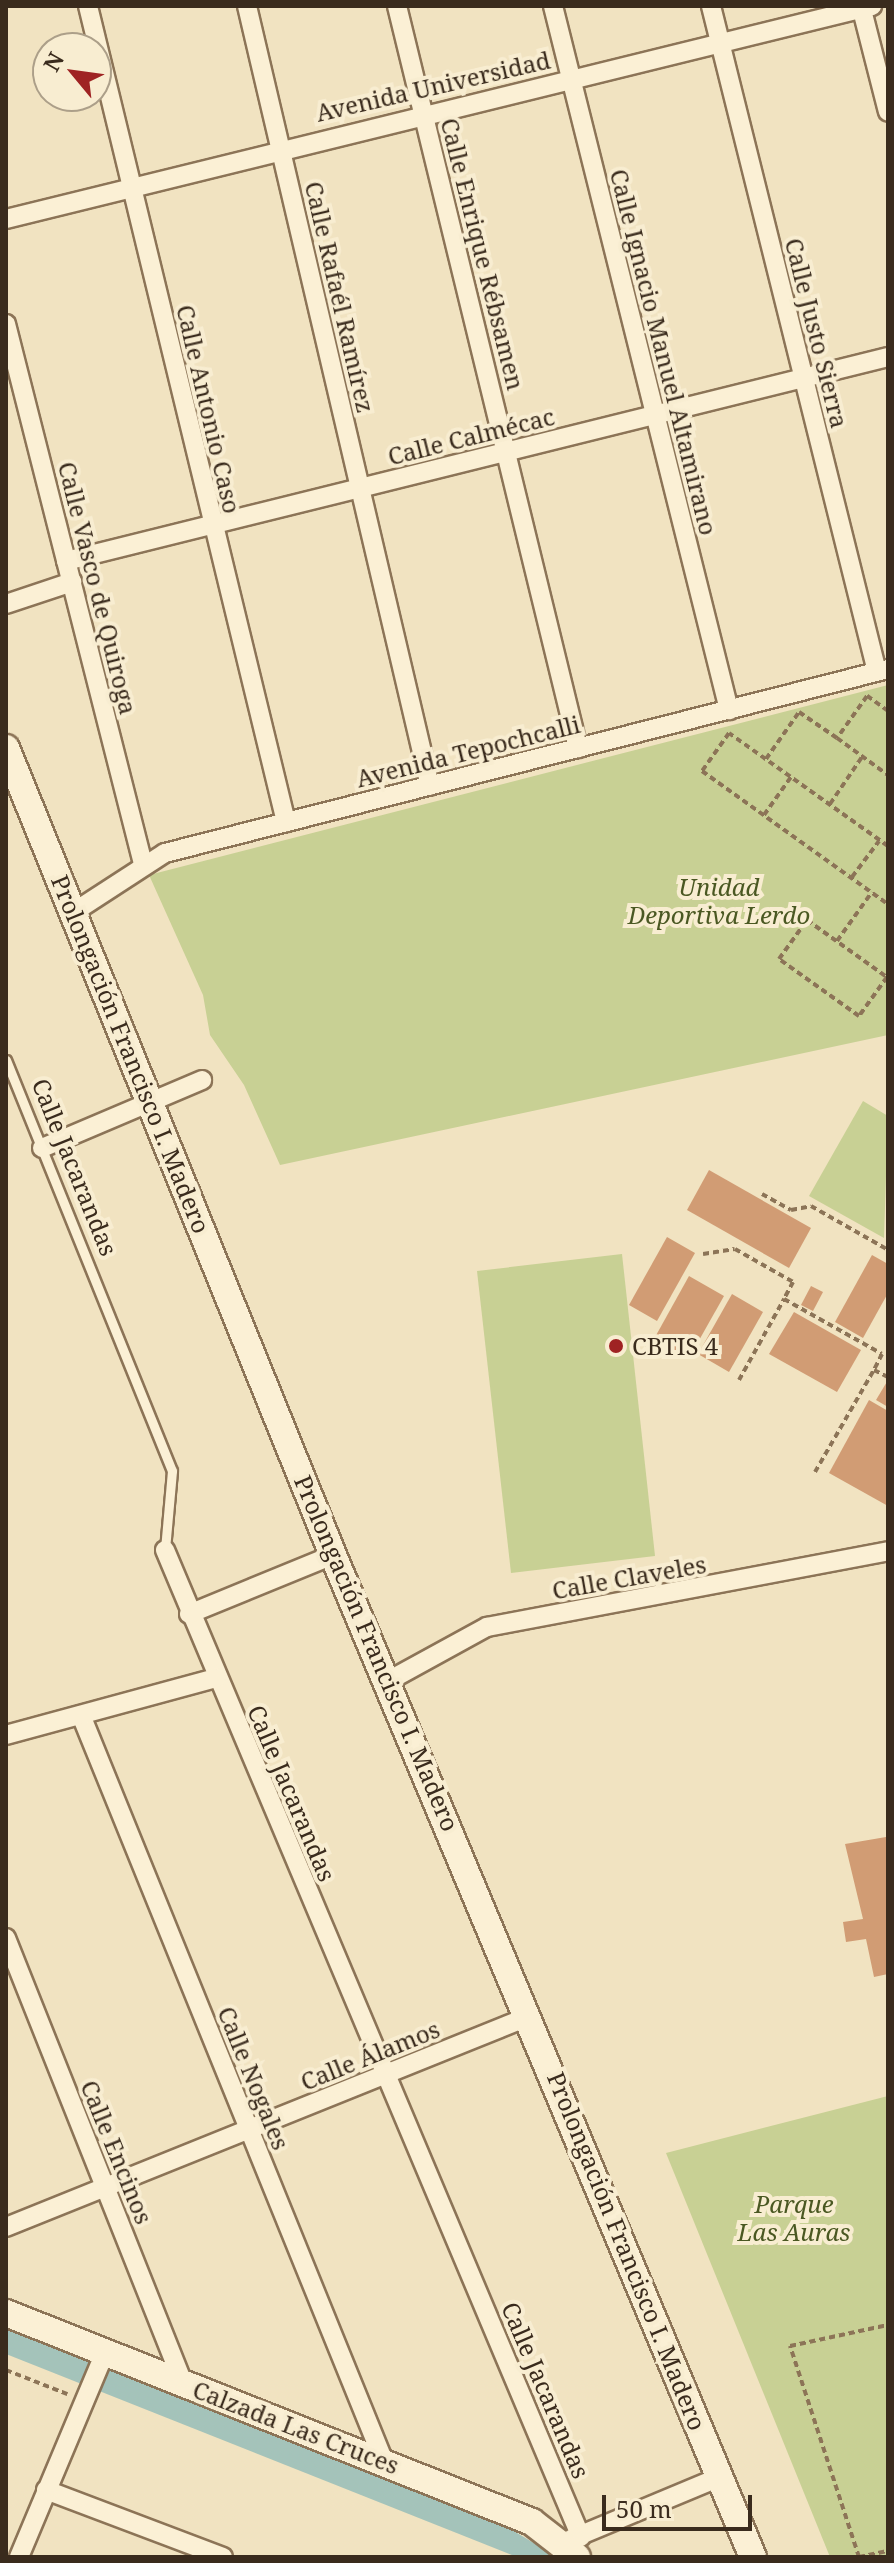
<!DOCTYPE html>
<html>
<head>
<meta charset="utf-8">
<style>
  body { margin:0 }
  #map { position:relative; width:894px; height:2563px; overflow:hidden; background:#f1e3c1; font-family:"Noto Serif",serif }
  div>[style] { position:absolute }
  .green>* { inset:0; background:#c8d094 }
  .water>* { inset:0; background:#a4c3ba }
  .building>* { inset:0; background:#d19c74 }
  .path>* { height:4px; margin-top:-2px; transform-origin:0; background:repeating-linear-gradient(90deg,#8c7457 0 6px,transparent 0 10px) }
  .roads { filter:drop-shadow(2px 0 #8c7457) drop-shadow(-2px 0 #8c7457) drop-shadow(0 2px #8c7457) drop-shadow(0 -2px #8c7457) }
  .lane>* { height:9px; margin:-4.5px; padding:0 4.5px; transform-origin:4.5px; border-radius:4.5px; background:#fbf0d5 }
  .street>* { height:18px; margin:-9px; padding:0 9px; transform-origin:9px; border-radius:9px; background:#fbf0d5 }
  .secondary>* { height:26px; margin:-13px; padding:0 13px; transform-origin:13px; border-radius:13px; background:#fbf0d5 }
  .dots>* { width:22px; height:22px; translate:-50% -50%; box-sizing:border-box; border:4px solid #f8edd1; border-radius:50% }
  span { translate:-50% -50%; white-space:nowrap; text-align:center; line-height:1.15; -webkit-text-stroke:8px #f8edd1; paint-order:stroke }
  .street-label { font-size:24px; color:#3a2b1d }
  .park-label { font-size:24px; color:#4a5822; font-style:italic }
  .poi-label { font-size:24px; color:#3a2b1d }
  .left { translate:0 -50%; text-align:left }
  .frame { position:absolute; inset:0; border:8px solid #3a2b1d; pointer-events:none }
  .north { position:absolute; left:32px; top:32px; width:80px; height:80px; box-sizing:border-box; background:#f8edd1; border:2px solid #ac9f89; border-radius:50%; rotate:299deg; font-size:22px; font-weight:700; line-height:32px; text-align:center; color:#3a2b1d }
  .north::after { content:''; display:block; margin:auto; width:28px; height:36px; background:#9f2323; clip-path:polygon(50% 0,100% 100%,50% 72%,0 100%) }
  .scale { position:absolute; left:602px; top:2495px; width:150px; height:36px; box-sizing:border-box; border:4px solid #3a2b1d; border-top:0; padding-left:10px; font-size:24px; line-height:28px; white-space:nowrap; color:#3a2b1d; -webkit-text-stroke:6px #f8edd1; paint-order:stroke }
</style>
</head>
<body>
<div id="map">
  <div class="green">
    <i style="clip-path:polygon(888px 685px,888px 1035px,280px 1165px,244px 1085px,210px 1035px,203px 995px,149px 875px)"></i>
    <i style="clip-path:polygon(863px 1101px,888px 1116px,884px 1238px,809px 1196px)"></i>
    <i style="clip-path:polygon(622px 1254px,655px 1556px,511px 1573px,477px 1271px)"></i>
    <i style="clip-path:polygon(888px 2096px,888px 2557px,830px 2557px,666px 2153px)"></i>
  </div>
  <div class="water">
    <i style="clip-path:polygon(6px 2328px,474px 2507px,557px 2557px,517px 2557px,6px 2354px)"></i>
  </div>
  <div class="building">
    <i style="clip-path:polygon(709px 1170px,811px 1228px,789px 1268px,687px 1210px)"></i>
    <i style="clip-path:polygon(667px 1237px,695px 1253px,657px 1321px,629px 1305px)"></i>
    <i style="clip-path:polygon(872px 1255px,888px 1264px,888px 1293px,863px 1338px,835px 1322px)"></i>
    <i style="clip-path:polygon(689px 1276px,724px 1296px,689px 1358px,654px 1339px)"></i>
    <i style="clip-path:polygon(811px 1286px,823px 1292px,813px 1311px,801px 1305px)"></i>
    <i style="clip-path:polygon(732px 1294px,763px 1312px,729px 1372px,698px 1354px)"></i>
    <i style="clip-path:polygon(794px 1312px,861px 1350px,837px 1392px,769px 1354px)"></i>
    <i style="clip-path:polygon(888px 1380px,888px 1407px,876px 1400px)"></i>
    <i style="clip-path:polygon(869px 1400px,888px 1411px,888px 1506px,829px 1473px)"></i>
    <i style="clip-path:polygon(886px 1837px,888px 1974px,874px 1977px,866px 1939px,846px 1942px,843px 1922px,863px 1919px,845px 1844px)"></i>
  </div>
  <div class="path">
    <i style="left:888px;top:711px;width:26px;rotate:-144deg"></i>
    <i style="left:867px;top:696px;width:52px;rotate:125.5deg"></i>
    <i style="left:837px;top:738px;width:63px;rotate:36deg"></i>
    <i style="left:766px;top:759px;width:57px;rotate:-54.9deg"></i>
    <i style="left:799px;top:712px;width:46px;rotate:34.4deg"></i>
    <i style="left:830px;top:804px;width:57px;rotate:-55.8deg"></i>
    <i style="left:764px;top:815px;width:47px;rotate:-54.6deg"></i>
    <i style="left:888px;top:846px;width:195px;rotate:-144.6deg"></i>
    <i style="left:729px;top:733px;width:47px;rotate:125.4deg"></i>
    <i style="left:702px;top:771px;width:229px;rotate:35.6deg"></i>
    <i style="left:852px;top:877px;width:45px;rotate:-53.1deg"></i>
    <i style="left:837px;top:941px;width:60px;rotate:-54.5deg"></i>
    <i style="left:887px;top:977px;width:48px;rotate:125.7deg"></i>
    <i style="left:859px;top:1016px;width:98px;rotate:-144.5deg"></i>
    <i style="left:779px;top:959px;width:48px;rotate:-54.3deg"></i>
    <i style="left:807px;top:920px;width:100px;rotate:35.6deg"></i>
    <i style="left:762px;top:1194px;width:33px;rotate:29deg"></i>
    <i style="left:791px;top:1210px;width:20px;rotate:-11deg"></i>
    <i style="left:811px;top:1206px;width:89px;rotate:29.7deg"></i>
    <i style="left:703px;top:1254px;width:32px;rotate:-9deg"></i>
    <i style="left:735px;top:1249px;width:67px;rotate:29.6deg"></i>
    <i style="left:793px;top:1282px;width:19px;rotate:118deg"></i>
    <i style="left:784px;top:1299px;width:112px;rotate:29.3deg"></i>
    <i style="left:882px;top:1354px;width:18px;rotate:117deg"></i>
    <i style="left:874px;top:1370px;width:16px;rotate:27deg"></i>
    <i style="left:739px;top:1380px;width:93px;rotate:-60.9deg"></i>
    <i style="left:815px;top:1472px;width:118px;rotate:-60deg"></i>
    <i style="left:6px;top:2370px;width:66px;rotate:21.5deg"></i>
    <i style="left:859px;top:2557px;width:222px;rotate:-108.1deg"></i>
    <i style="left:790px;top:2346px;width:100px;rotate:-12.1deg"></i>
    <i style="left:859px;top:2557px;width:30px;rotate:-12deg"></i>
  </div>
  <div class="roads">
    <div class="lane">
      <i style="left:6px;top:1060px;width:443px;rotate:68deg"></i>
      <i style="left:172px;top:1471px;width:79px;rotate:95.1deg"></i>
    </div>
    <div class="street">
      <i style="left:88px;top:6px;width:840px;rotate:76.36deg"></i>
      <i style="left:247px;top:6px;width:801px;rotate:76.8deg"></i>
      <i style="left:397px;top:6px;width:764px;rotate:76.29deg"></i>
      <i style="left:553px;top:6px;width:726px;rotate:75.96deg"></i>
      <i style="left:711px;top:6px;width:686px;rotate:76deg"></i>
      <i style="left:861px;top:6px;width:109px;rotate:75.7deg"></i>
      <i style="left:6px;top:219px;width:892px;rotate:-13.82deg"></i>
      <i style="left:6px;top:324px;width:557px;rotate:75.76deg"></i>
      <i style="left:66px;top:561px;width:847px;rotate:-13.94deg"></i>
      <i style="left:6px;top:604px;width:70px;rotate:-18.4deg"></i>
      <i style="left:74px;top:912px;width:108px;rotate:-33deg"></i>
      <i style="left:165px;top:853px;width:746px;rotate:-14.28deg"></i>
      <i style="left:42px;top:1148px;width:174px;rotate:-23deg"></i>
      <i style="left:165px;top:1550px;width:1071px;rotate:67.15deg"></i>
      <i style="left:189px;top:1614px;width:156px;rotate:-22.3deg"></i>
      <i style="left:390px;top:1680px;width:111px;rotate:-28.7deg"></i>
      <i style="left:487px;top:1627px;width:408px;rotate:-10.7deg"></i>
      <i style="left:81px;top:1715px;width:803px;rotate:67.91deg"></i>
      <i style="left:6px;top:1735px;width:218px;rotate:-15.2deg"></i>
      <i style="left:6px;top:1938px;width:479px;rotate:68.3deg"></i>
      <i style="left:6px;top:2227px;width:565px;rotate:-21.93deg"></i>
      <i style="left:46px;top:2490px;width:189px;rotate:20.7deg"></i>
      <i style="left:571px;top:2539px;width:161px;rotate:-22.6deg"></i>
      <i style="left:19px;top:2557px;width:222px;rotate:-67.2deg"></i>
    </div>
    <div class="secondary">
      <i style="left:6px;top:748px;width:871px;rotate:67.94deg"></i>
      <i style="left:333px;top:1555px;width:1086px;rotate:67.26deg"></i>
      <i style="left:6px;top:2313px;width:566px;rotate:21.67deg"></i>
      <i style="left:532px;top:2522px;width:57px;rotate:37.9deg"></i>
    </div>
  </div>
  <div class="dots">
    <i style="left:616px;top:1346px;background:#9f2323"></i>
  </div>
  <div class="street-label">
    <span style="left:433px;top:86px;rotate:-13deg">Avenida Universidad</span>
    <span style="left:483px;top:254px;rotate:76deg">Calle Enrique Rébsamen</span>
    <span style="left:340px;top:297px;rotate:77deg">Calle Rafaél Ramírez</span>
    <span style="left:817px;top:333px;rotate:76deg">Calle Justo Sierra</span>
    <span style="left:664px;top:352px;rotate:76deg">Calle Ignacio Manuel Altamirano</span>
    <span style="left:209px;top:409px;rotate:77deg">Calle Antonio Caso</span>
    <span style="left:471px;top:436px;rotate:-14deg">Calle Calmécac</span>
    <span style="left:98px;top:588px;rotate:76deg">Calle Vasco de Quiroga</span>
    <span style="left:468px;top:751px;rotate:-14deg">Avenida Tepochcalli</span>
    <span style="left:131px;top:1054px;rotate:68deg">Prolongación Francisco I. Madero</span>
    <span style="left:75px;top:1167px;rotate:68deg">Calle Jacarandas</span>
    <span style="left:629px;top:1577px;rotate:-10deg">Calle Claveles</span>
    <span style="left:377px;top:1653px;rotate:67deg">Prolongación Francisco I. Madero</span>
    <span style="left:292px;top:1793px;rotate:67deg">Calle Jacarandas</span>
    <span style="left:370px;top:2055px;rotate:-22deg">Calle Álamos</span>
    <span style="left:254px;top:2078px;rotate:68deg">Calle Nogales</span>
    <span style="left:117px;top:2152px;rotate:68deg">Calle Encinos</span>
    <span style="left:627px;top:2251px;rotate:68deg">Prolongación Francisco I. Madero</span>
    <span style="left:546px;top:2390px;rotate:67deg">Calle Jacarandas</span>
    <span style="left:296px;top:2427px;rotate:21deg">Calzada Las Cruces</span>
  </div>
  <div class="park-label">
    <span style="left:719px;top:901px">Unidad<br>Deportiva Lerdo</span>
    <span style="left:794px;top:2218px">Parque<br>Las Auras</span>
  </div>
  <div class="poi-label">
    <span class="left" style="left:632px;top:1346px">CBTIS 4</span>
  </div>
  <div class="frame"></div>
  <div class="north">N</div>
  <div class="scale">50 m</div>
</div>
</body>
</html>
